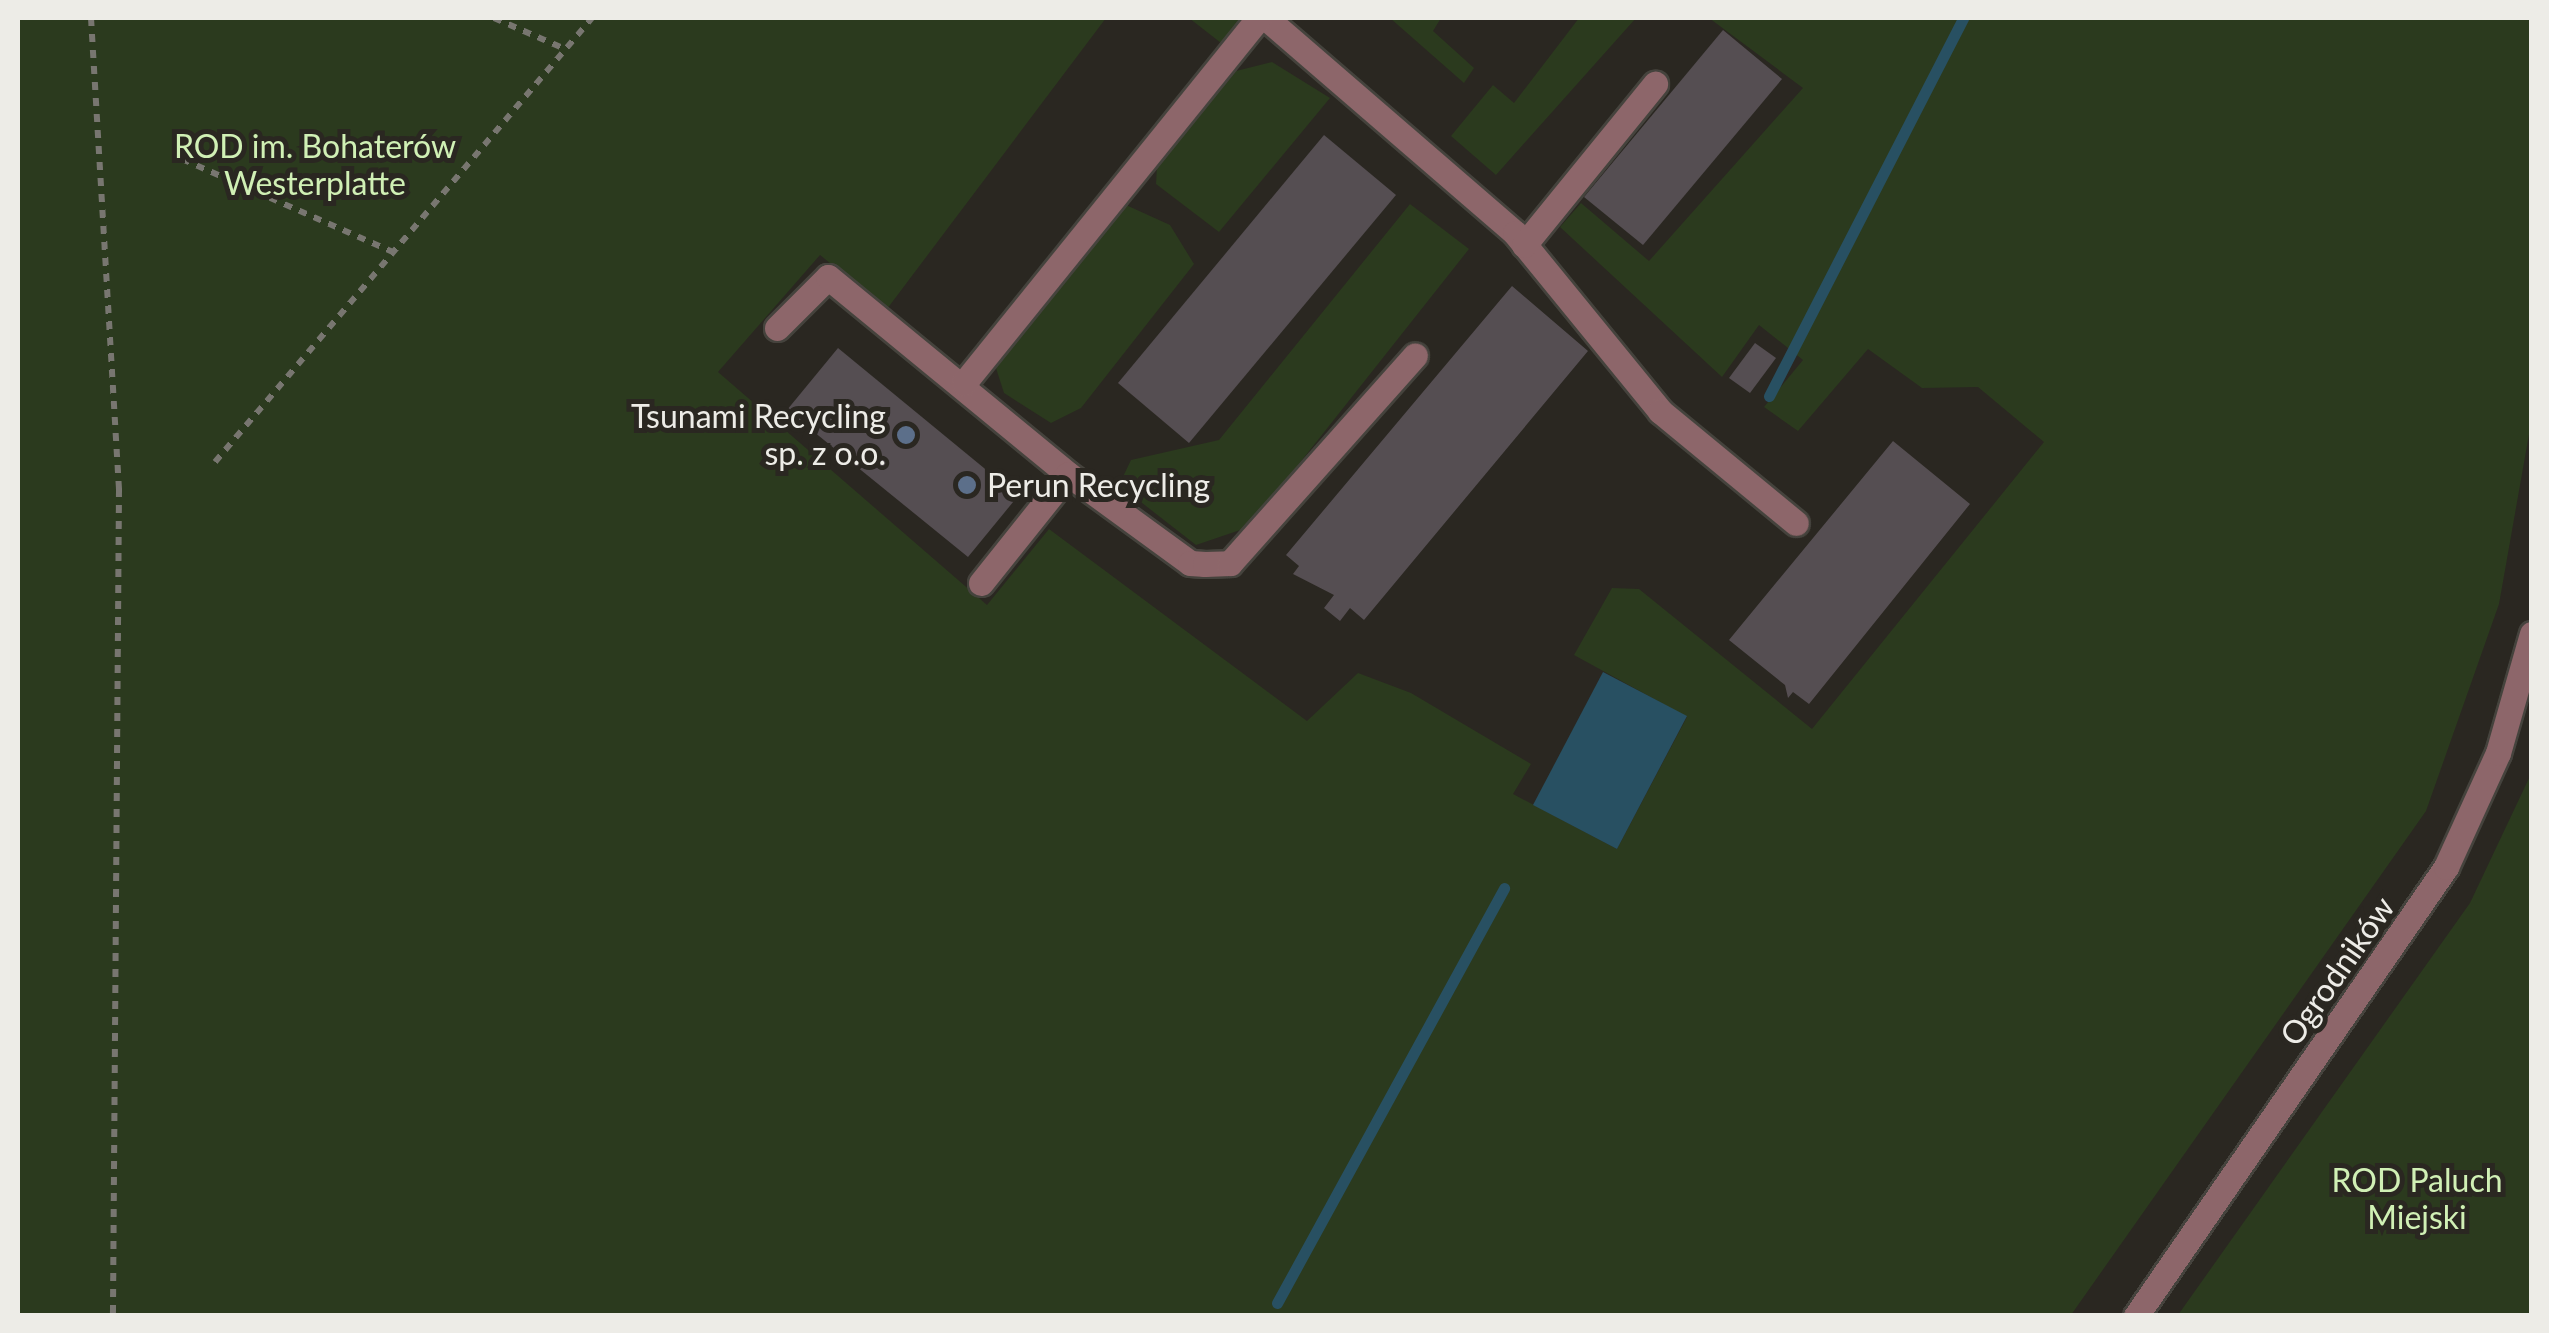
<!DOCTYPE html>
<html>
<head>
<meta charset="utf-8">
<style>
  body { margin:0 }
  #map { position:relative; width:2549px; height:1333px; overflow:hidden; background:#2a2721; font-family:Lato,sans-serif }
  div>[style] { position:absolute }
  .green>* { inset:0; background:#2b3a1e }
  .water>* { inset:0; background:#285062 }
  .stream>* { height:11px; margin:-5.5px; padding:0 5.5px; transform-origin:5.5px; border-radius:5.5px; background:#285062 }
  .building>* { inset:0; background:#554e52 }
  .path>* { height:6px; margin-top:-3px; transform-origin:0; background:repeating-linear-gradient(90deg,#787670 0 8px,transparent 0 16px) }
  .roads { filter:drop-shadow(2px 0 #45433d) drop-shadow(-2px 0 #45433d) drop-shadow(0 2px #45433d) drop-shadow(0 -2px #45433d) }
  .minor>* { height:25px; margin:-12.5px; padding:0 12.5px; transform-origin:12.5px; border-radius:12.5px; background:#8d666a }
  .dots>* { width:28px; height:28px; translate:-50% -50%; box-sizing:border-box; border:5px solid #2a2721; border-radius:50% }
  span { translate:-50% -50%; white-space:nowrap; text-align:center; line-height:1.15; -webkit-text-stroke:10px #2a2721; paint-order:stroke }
  .park-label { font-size:32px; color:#d0f0b5 }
  .poi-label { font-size:32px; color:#edece7 }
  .right { translate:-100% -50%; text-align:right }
  .left { translate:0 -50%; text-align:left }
  .street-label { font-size:32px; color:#edece7 }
  .frame { position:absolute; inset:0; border:20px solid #edece7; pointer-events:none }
</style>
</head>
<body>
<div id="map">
  <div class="green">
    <i style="clip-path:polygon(18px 18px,1106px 18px,887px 309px,820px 255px,718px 372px,987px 605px,1049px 529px,1307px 721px,1358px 673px,1411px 693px,1531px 764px,1513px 794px,1617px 849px,1687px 717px,1574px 655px,1612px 588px,1639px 589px,1812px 729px,2044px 442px,1978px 387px,1922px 388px,1868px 349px,1798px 431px,1764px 407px,1803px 360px,1759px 325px,1722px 377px,1560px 227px,1581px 203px,1649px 261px,1803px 88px,1709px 18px,2531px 18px,2531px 423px,2499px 604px,2426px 811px,2071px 1315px,18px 1315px)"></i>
    <i style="clip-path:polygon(1189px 18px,1242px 18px,1221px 43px)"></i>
    <i style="clip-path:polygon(1390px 18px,1441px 18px,1433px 31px,1474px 68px,1464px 83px)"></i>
    <i style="clip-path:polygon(1579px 18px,1636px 18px,1496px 175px,1451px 136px,1493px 85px,1514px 103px)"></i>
    <i style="clip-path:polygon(1272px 62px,1330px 98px,1219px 232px,1156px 184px,1157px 167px,1236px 71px)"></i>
    <i style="clip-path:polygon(1410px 204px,1469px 249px,1249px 527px,1196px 545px,1119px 485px,1131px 460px,1219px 440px)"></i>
    <i style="clip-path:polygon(1126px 205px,1170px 225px,1194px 264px,1081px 408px,1051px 423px,1004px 393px,995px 365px)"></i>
    <i style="clip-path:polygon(2531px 774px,2531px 1315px,2178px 1315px,2470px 903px)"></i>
  </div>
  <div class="water">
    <i style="clip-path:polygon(1603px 672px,1687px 716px,1617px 849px,1533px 805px)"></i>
  </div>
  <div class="stream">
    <i style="left:1769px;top:396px;width:425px;rotate:-62.8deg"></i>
    <i style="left:1277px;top:1303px;width:473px;rotate:-61.3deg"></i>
  </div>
  <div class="building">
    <i style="clip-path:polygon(1723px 30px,1782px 79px,1643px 245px,1584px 197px)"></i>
    <i style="clip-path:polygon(1324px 135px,1396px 195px,1189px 443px,1118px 383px)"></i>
    <i style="clip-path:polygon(1512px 286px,1588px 351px,1364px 620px,1350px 608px,1340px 621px,1324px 608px,1334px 595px,1293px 574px,1299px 566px,1286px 555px)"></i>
    <i style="clip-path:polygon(1755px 343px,1776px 358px,1750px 393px,1729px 378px)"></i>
    <i style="clip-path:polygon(838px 348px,1018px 496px,968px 557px,787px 410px)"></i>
    <i style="clip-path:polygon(1893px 441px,1970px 504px,1809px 704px,1793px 692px,1788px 698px,1785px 685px,1729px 640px)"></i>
  </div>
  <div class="path">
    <i style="left:91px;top:18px;width:472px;rotate:86.6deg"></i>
    <i style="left:119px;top:489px;width:827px;rotate:90.42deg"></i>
    <i style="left:494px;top:18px;width:77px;rotate:23.6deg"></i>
    <i style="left:182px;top:159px;width:233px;rotate:23.8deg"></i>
    <i style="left:215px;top:462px;width:582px;rotate:-49.67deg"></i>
  </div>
  <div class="roads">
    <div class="minor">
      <i style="left:1266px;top:18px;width:329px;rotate:40.8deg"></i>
      <i style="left:1515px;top:233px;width:230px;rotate:50.8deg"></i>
      <i style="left:1660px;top:411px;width:176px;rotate:39.5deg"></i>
      <i style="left:1524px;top:245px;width:208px;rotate:-50.9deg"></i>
      <i style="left:777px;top:328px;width:72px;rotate:-45deg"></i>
      <i style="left:828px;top:277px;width:310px;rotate:39.4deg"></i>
      <i style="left:1068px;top:474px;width:151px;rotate:36.1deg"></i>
      <i style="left:1190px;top:563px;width:15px;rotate:4deg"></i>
      <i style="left:1205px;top:564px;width:25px;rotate:-2deg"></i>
      <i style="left:1230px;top:563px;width:278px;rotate:-48.3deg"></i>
      <i style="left:964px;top:383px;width:469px;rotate:-51.1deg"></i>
      <i style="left:981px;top:583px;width:139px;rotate:-51.4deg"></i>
      <i style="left:2136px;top:1316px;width:546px;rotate:-55.38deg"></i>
      <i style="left:2446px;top:867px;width:125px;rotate:-65.5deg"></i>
      <i style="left:2498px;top:753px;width:124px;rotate:-74.1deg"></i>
    </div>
  </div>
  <div class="dots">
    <i style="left:906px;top:435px;background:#5c6f8a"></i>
    <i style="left:967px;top:485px;background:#5c6f8a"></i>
  </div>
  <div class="park-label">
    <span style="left:315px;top:165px">ROD im. Bohaterów<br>Westerplatte</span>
    <span style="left:2417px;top:1199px">ROD Paluch<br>Miejski</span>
  </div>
  <div class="poi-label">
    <span class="right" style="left:886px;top:435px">Tsunami Recycling<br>sp. z o.o.</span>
    <span class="left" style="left:987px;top:485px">Perun Recycling</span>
  </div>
  <div class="street-label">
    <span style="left:2337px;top:971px;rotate:-55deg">Ogrodników</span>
  </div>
  <div class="frame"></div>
</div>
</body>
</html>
